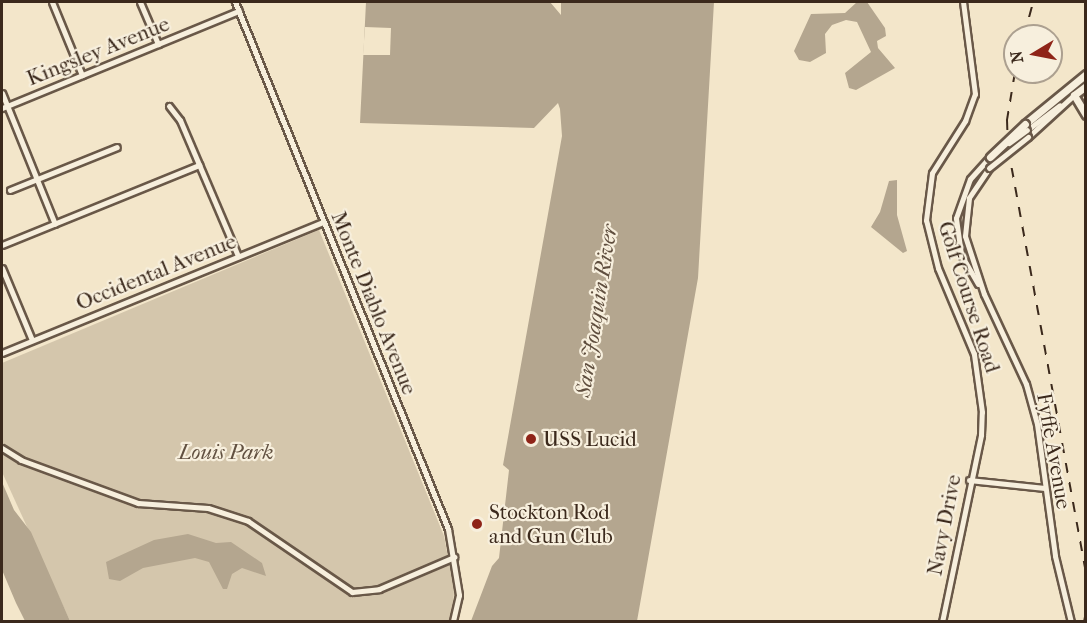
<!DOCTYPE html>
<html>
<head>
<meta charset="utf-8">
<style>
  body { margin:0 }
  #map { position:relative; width:1087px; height:623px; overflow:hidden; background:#f3e6ca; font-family:"IM FELL French Canon",serif }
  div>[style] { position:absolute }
  .green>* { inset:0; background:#d4c6ac }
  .water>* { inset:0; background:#b4a68f }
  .pier>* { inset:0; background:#f3e6ca }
  .roads { filter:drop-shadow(2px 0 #695848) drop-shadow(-2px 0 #695848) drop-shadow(0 2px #695848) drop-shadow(0 -2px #695848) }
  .street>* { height:5px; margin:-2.5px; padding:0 2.5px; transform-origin:2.5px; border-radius:2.5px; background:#f7efdd }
  .secondary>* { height:7px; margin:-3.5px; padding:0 3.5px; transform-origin:3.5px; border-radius:3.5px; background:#f7efdd }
  .rail>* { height:2px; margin-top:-1px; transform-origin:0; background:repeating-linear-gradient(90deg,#3b291c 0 10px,transparent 0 20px) }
  .bridges { filter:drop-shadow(2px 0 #695848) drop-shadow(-2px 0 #695848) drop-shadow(0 2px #695848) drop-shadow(0 -2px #695848) }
  .street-bridge>* { height:5px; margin:-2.5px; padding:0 2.5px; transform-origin:2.5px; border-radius:2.5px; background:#f7efdd }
  .secondary-bridge>* { height:7px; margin:-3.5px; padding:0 3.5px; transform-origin:3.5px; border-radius:3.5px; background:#f7efdd }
  .dots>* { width:16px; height:16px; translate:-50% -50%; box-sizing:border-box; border:3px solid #f7efdd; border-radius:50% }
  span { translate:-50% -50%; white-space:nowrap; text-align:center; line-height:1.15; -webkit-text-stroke:4.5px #f7efdd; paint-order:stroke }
  .street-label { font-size:21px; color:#3b291c }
  .poi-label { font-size:21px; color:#3b291c }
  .left { translate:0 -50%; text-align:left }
  .park-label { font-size:21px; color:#615040; font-style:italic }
  .water-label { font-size:22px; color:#5f4e3e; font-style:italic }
  .frame { position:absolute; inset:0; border:3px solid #3b291c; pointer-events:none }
  .north { position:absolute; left:1003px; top:24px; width:60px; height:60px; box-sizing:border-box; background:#f7efdd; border:2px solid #aca090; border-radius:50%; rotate:260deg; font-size:16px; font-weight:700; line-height:24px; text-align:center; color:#3b291c }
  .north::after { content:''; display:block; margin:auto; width:21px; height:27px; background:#8f2418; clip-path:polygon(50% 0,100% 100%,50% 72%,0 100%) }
</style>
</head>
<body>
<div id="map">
  <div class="green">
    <i style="clip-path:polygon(319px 230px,444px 536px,454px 590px,452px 621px,70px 621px,2px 472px,2px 363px)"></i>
  </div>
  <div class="water">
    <i style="clip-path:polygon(366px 2px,550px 2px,561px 15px,561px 2px,714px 2px,698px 278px,637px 621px,471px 621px,492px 566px,499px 558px,509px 470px,503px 465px,562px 136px,560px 109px,558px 103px,534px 128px,360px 123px)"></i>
    <i style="clip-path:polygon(857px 2px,867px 2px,885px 28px,886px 36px,877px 41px,878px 48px,895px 68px,856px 90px,849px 88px,845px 73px,871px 52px,857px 22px,846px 20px,832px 25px,825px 34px,826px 53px,810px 62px,799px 60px,794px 51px,811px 14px,845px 13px)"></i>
    <i style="clip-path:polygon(897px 180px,897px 215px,907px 251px,903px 253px,871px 227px,880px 212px,889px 181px)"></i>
    <i style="clip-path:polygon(2px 482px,14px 510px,31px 532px,70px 621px,25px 621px,16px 603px,2px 570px)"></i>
    <i style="clip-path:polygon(188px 534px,216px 543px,231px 542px,262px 563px,266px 576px,242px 568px,232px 574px,227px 589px,223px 589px,209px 562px,195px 558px,143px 568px,120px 581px,109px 579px,106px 562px,154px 540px)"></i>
  </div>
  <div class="pier">
    <i style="clip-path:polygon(365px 27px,391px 28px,390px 55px,363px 55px)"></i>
  </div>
  <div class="roads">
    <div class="street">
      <i style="left:52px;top:2px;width:79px;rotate:67.7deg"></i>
      <i style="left:140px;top:2px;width:46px;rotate:66.8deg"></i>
      <i style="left:235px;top:2px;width:568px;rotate:67.99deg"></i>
      <i style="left:448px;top:529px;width:67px;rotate:80.5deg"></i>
      <i style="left:459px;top:595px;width:28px;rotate:103deg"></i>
      <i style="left:2px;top:93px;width:141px;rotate:68deg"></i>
      <i style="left:169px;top:106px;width:18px;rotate:52deg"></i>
      <i style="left:180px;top:120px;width:148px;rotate:66.9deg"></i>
      <i style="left:2px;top:108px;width:256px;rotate:-22.3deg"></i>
      <i style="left:1027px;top:130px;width:41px;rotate:-37.1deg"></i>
      <i style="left:1028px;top:137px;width:62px;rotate:-42.4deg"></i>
      <i style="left:989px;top:168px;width:36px;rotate:124deg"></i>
      <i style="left:969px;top:198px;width:38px;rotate:96deg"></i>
      <i style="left:965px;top:236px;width:61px;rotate:71.9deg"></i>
      <i style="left:984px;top:294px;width:99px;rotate:65deg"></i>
      <i style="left:1026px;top:384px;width:41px;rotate:74.6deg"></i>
      <i style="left:1037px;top:424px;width:133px;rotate:82.2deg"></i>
      <i style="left:1055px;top:556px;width:68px;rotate:76.4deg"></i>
      <i style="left:10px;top:190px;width:115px;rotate:-21.9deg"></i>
      <i style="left:2px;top:245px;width:213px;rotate:-22.1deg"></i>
      <i style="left:2px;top:268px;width:78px;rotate:67.4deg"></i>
      <i style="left:978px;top:284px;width:34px;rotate:-120deg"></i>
      <i style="left:961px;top:254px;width:36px;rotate:-98deg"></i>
      <i style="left:956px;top:218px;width:41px;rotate:-70.3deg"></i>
      <i style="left:970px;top:179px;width:30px;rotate:-48deg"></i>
      <i style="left:2px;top:353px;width:347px;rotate:-22.2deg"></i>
      <i style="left:2px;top:448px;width:22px;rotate:32deg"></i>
      <i style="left:21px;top:460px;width:125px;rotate:20.2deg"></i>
      <i style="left:138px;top:503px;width:70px;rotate:4.1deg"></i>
      <i style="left:208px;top:508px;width:42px;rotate:18deg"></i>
      <i style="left:248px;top:521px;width:126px;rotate:34.3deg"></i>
      <i style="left:352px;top:592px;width:27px;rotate:-6deg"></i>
      <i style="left:379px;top:589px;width:82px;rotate:-23.1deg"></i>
      <i style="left:969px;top:480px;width:76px;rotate:6deg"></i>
      <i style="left:942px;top:622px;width:191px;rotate:-78.2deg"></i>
      <i style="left:981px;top:435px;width:23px;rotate:-88deg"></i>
      <i style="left:982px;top:412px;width:59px;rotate:-97.9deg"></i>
      <i style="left:974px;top:354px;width:93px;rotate:-112.7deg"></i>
      <i style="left:938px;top:268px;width:49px;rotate:-104deg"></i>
      <i style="left:926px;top:220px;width:47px;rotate:-82.7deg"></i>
      <i style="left:932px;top:173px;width:62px;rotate:-57.6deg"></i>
      <i style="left:965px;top:121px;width:29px;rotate:-70deg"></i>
      <i style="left:975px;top:94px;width:93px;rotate:-97.4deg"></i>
    </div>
    <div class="secondary">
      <i style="left:1086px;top:86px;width:15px;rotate:143deg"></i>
      <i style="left:1074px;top:95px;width:23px;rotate:59deg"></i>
      <i style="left:1025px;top:124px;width:79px;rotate:-39.3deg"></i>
    </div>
  </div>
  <div class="rail">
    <i style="left:1024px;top:36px;width:35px;rotate:-75deg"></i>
    <i style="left:1015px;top:72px;width:49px;rotate:99.5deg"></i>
    <i style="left:1007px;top:120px;width:28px;rotate:88deg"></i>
    <i style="left:1008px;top:148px;width:430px;rotate:79.6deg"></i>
    <i style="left:1084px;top:622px;width:10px;rotate:-79deg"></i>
  </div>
  <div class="bridges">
    <div class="street-bridge">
      <i style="left:1009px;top:143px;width:22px;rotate:-36deg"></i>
      <i style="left:989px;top:168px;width:50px;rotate:-38.5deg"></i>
    </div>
    <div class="secondary-bridge">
      <i style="left:990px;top:157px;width:48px;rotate:-43.3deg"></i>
    </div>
  </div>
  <div class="dots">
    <i style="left:531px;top:439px;background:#8f2418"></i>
    <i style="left:477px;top:524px;background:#8f2418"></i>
  </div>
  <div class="street-label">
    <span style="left:98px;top:51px;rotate:-22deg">Kingsley Avenue</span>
    <span style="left:156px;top:272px;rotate:-22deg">Occidental Avenue</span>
    <span style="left:969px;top:297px;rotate:72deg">Golf Course Road</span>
    <span style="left:374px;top:303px;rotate:68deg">Monte Diablo Avenue</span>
    <span style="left:1054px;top:451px;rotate:80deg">Fyffe Avenue</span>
    <span style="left:944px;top:525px;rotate:-79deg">Navy Drive</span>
  </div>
  <div class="poi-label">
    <span class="left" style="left:543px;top:439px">USS Lucid</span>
    <span class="left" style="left:489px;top:524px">Stockton Rod<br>and Gun Club</span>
  </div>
  <div class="park-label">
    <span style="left:226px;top:452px">Louis Park</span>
  </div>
  <div class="water-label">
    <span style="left:597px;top:311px;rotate:-81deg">San Joaquin River</span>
  </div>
  <div class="frame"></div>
  <div class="north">N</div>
</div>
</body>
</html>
